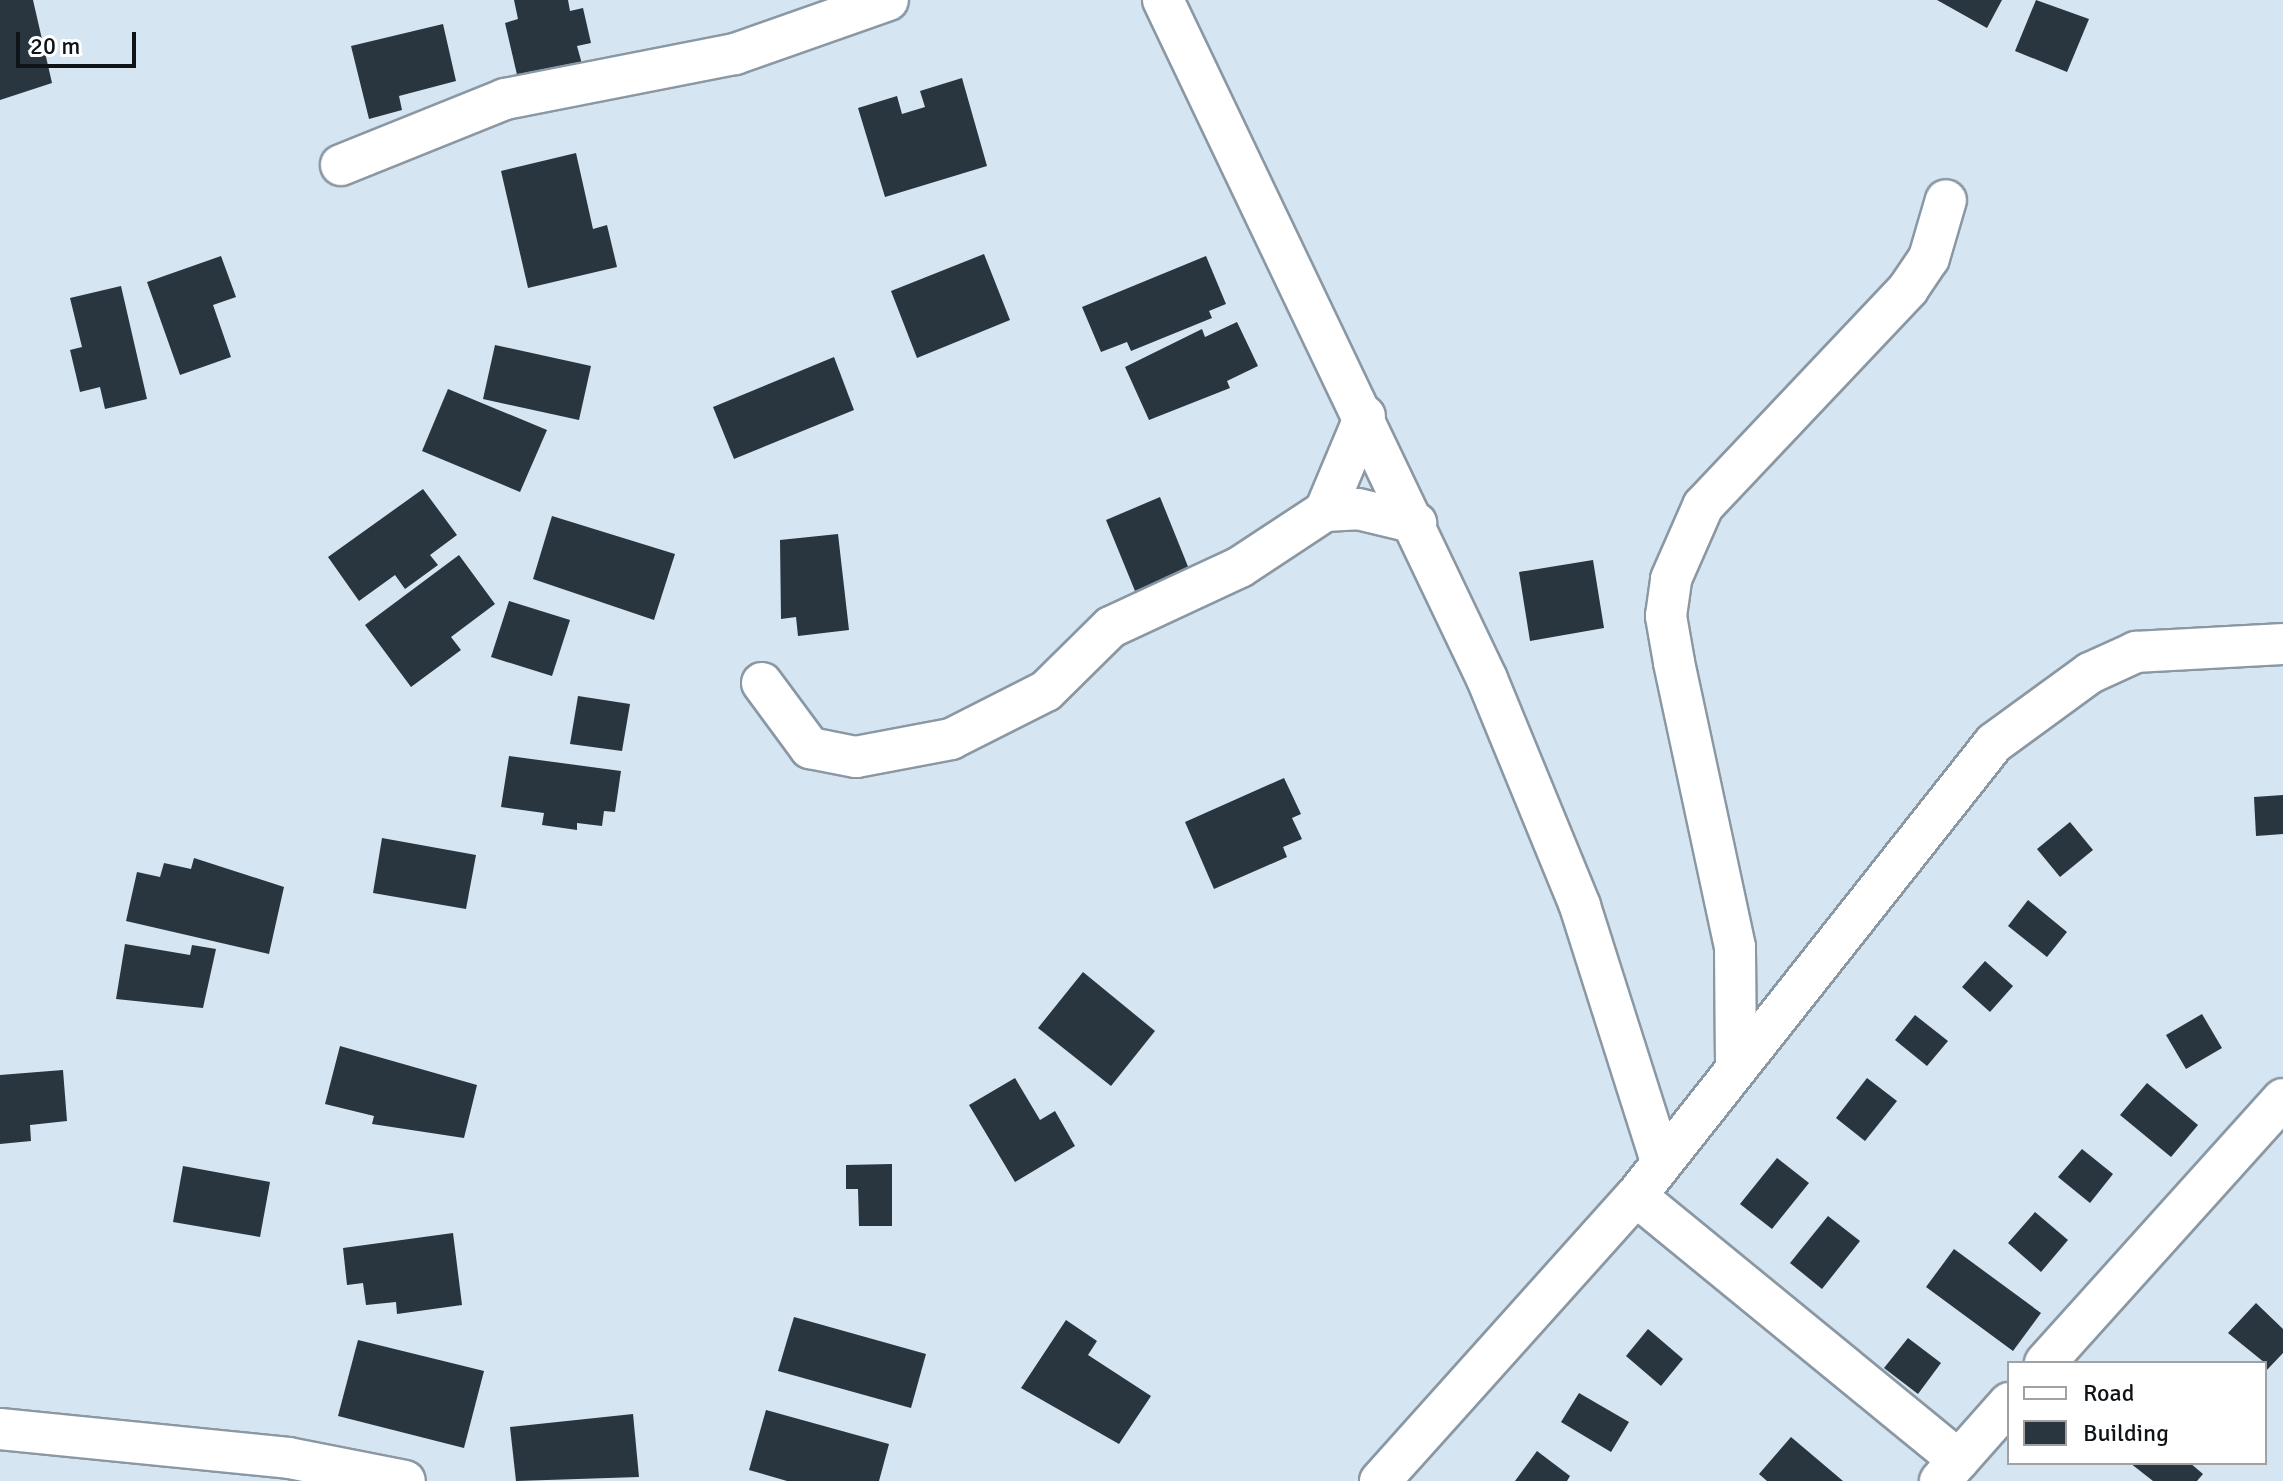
<!DOCTYPE html>
<html>
<head>
<meta charset="utf-8">
<style>
  body { margin:0 }
  #map { position:relative; width:2283px; height:1481px; overflow:hidden; background:#d6e5f2; font-family:Signika,sans-serif }
  div>[style] { position:absolute }
  .building>* { inset:0; background:#29353f }
  .roads { filter:drop-shadow(2px 0 #8a98a4) drop-shadow(-2px 0 #8a98a4) drop-shadow(0 2px #8a98a4) drop-shadow(0 -2px #8a98a4) }
  .minor>* { height:40px; margin:-20px; padding:0 20px; transform-origin:20px; border-radius:20px; background:#fff }
  span { translate:-50% -50%; white-space:nowrap; text-align:center; line-height:1.15; -webkit-text-stroke:8px #fff; paint-order:stroke }
  .legend { position:absolute; left:2007px; top:1361px; width:260px; height:104px; box-sizing:border-box; background:#fff; border:2px solid #9fa1a3; margin:0; padding:10px 14px; list-style:none; font-size:24px; color:#0f1418 }
  .legend li { display:flex; align-items:center; gap:16px; height:40px }
  .legend b { width:40px; border:2px solid #9fa1a3 }
  .scale { position:absolute; left:16px; top:32px; width:120px; height:36px; box-sizing:border-box; border:4px solid #0f1418; border-top:0; padding-left:10px; font-size:24px; line-height:28px; white-space:nowrap; color:#0f1418; -webkit-text-stroke:6px #fff; paint-order:stroke }
</style>
</head>
<body>
<div id="map">
  <div class="building">
    <i style="clip-path:polygon(0 0,33px 0,52px 83px,0 100px)"></i>
    <i style="clip-path:polygon(514px 0,568px 0,570px 11px,583px 8px,591px 43px,577px 46px,582px 64px,518px 79px,505px 23px,518px 19px)"></i>
    <i style="clip-path:polygon(1937px 0,2002px 0,1987px 28px)"></i>
    <i style="clip-path:polygon(2036px 0,2089px 19px,2067px 72px,2015px 51px)"></i>
    <i style="clip-path:polygon(443px 24px,456px 81px,399px 96px,402px 110px,369px 119px,351px 46px)"></i>
    <i style="clip-path:polygon(962px 78px,987px 166px,885px 197px,858px 108px,897px 96px,902px 114px,925px 107px,920px 91px)"></i>
    <i style="clip-path:polygon(576px 153px,593px 229px,607px 225px,617px 267px,528px 288px,501px 171px)"></i>
    <i style="clip-path:polygon(984px 254px,1010px 320px,917px 358px,891px 291px)"></i>
    <i style="clip-path:polygon(221px 256px,236px 297px,213px 305px,231px 357px,180px 375px,147px 282px)"></i>
    <i style="clip-path:polygon(1206px 256px,1226px 304px,1209px 311px,1212px 318px,1131px 351px,1127px 342px,1101px 352px,1082px 307px)"></i>
    <i style="clip-path:polygon(121px 286px,147px 399px,105px 409px,100px 387px,80px 392px,70px 350px,82px 347px,70px 298px)"></i>
    <i style="clip-path:polygon(1237px 322px,1258px 366px,1227px 381px,1230px 388px,1149px 420px,1125px 367px,1202px 329px,1205px 337px)"></i>
    <i style="clip-path:polygon(495px 345px,591px 366px,579px 420px,483px 399px)"></i>
    <i style="clip-path:polygon(834px 357px,854px 410px,734px 459px,713px 407px)"></i>
    <i style="clip-path:polygon(448px 389px,547px 430px,520px 492px,422px 451px)"></i>
    <i style="clip-path:polygon(423px 489px,457px 535px,430px 555px,438px 565px,405px 589px,395px 575px,359px 601px,328px 557px)"></i>
    <i style="clip-path:polygon(1160px 497px,1189px 569px,1135px 591px,1106px 520px)"></i>
    <i style="clip-path:polygon(552px 516px,675px 554px,654px 620px,533px 579px)"></i>
    <i style="clip-path:polygon(838px 534px,849px 630px,798px 636px,796px 617px,781px 619px,780px 540px)"></i>
    <i style="clip-path:polygon(459px 555px,495px 604px,451px 637px,461px 650px,411px 687px,365px 625px)"></i>
    <i style="clip-path:polygon(1593px 560px,1604px 628px,1530px 641px,1519px 572px)"></i>
    <i style="clip-path:polygon(509px 601px,570px 620px,552px 676px,491px 657px)"></i>
    <i style="clip-path:polygon(578px 696px,630px 704px,622px 751px,570px 744px)"></i>
    <i style="clip-path:polygon(509px 756px,621px 771px,615px 812px,604px 811px,602px 826px,577px 823px,577px 830px,542px 825px,544px 813px,501px 807px)"></i>
    <i style="clip-path:polygon(1284px 778px,1301px 814px,1292px 818px,1302px 839px,1283px 847px,1287px 857px,1214px 889px,1185px 822px)"></i>
    <i style="clip-path:polygon(2283px 795px,2283px 834px,2256px 836px,2254px 797px)"></i>
    <i style="clip-path:polygon(2070px 822px,2093px 850px,2060px 877px,2037px 849px)"></i>
    <i style="clip-path:polygon(382px 838px,476px 855px,466px 909px,373px 893px)"></i>
    <i style="clip-path:polygon(194px 858px,284px 887px,269px 954px,126px 921px,137px 872px,160px 877px,164px 863px,191px 869px)"></i>
    <i style="clip-path:polygon(2028px 900px,2067px 932px,2047px 957px,2008px 926px)"></i>
    <i style="clip-path:polygon(125px 944px,190px 955px,192px 945px,216px 949px,203px 1008px,116px 999px)"></i>
    <i style="clip-path:polygon(1985px 961px,2013px 986px,1990px 1012px,1962px 987px)"></i>
    <i style="clip-path:polygon(1083px 972px,1155px 1031px,1111px 1086px,1038px 1028px)"></i>
    <i style="clip-path:polygon(2202px 1014px,2222px 1048px,2186px 1069px,2166px 1035px)"></i>
    <i style="clip-path:polygon(1915px 1015px,1948px 1041px,1927px 1066px,1895px 1040px)"></i>
    <i style="clip-path:polygon(340px 1046px,477px 1085px,464px 1138px,372px 1124px,374px 1116px,325px 1104px)"></i>
    <i style="clip-path:polygon(63px 1070px,67px 1121px,30px 1125px,31px 1141px,0 1144px,0 1075px)"></i>
    <i style="clip-path:polygon(1015px 1078px,1040px 1120px,1055px 1111px,1075px 1146px,1015px 1182px,969px 1105px)"></i>
    <i style="clip-path:polygon(1867px 1078px,1897px 1101px,1865px 1141px,1836px 1118px)"></i>
    <i style="clip-path:polygon(2147px 1083px,2198px 1125px,2171px 1157px,2120px 1115px)"></i>
    <i style="clip-path:polygon(2082px 1149px,2113px 1174px,2090px 1203px,2058px 1177px)"></i>
    <i style="clip-path:polygon(1777px 1158px,1809px 1183px,1772px 1229px,1740px 1204px)"></i>
    <i style="clip-path:polygon(892px 1164px,892px 1226px,859px 1226px,858px 1189px,846px 1189px,846px 1165px)"></i>
    <i style="clip-path:polygon(183px 1166px,270px 1182px,260px 1237px,173px 1222px)"></i>
    <i style="clip-path:polygon(2035px 1212px,2068px 1240px,2041px 1272px,2008px 1243px)"></i>
    <i style="clip-path:polygon(1828px 1216px,1860px 1241px,1822px 1289px,1790px 1263px)"></i>
    <i style="clip-path:polygon(453px 1233px,462px 1305px,397px 1314px,396px 1302px,366px 1305px,363px 1283px,347px 1285px,343px 1248px)"></i>
    <i style="clip-path:polygon(1954px 1249px,2041px 1313px,2013px 1351px,1926px 1287px)"></i>
    <i style="clip-path:polygon(2256px 1303px,2283px 1329px,2283px 1353px,2265px 1372px,2265px 1363px,2228px 1333px)"></i>
    <i style="clip-path:polygon(794px 1317px,926px 1354px,911px 1408px,778px 1371px)"></i>
    <i style="clip-path:polygon(1066px 1320px,1097px 1341px,1088px 1355px,1151px 1396px,1119px 1444px,1021px 1388px)"></i>
    <i style="clip-path:polygon(1648px 1329px,1683px 1359px,1661px 1386px,1626px 1356px)"></i>
    <i style="clip-path:polygon(1908px 1338px,1941px 1363px,1918px 1394px,1884px 1368px)"></i>
    <i style="clip-path:polygon(358px 1340px,484px 1371px,464px 1448px,338px 1416px)"></i>
    <i style="clip-path:polygon(1579px 1393px,1629px 1422px,1611px 1452px,1561px 1422px)"></i>
    <i style="clip-path:polygon(766px 1410px,889px 1444px,879px 1481px,787px 1481px,749px 1470px)"></i>
    <i style="clip-path:polygon(633px 1414px,639px 1477px,516px 1481px,510px 1427px)"></i>
    <i style="clip-path:polygon(1791px 1437px,1843px 1481px,1767px 1481px,1759px 1474px)"></i>
    <i style="clip-path:polygon(1537px 1451px,1570px 1476px,1567px 1481px,1515px 1481px)"></i>
    <i style="clip-path:polygon(2130px 1463px,2190px 1463px,2203px 1474px,2197px 1481px,2153px 1481px)"></i>
  </div>
  <div class="roads">
    <div class="minor">
      <i style="left:1163px;top:0;width:752px;rotate:64.49deg"></i>
      <i style="left:1487px;top:679px;width:245px;rotate:67.7deg"></i>
      <i style="left:1580px;top:906px;width:268px;rotate:72.4deg"></i>
      <i style="left:341px;top:165px;width:177px;rotate:-21.9deg"></i>
      <i style="left:505px;top:99px;width:234px;rotate:-11.1deg"></i>
      <i style="left:735px;top:54px;width:162px;rotate:-19.4deg"></i>
      <i style="left:1325px;top:511px;width:103px;rotate:-67.2deg"></i>
      <i style="left:762px;top:683px;width:81px;rotate:53.6deg"></i>
      <i style="left:810px;top:748px;width:47px;rotate:11.1deg"></i>
      <i style="left:856px;top:757px;width:97px;rotate:-10.7deg"></i>
      <i style="left:951px;top:739px;width:106px;rotate:-26.8deg"></i>
      <i style="left:1046px;top:691px;width:91px;rotate:-44.6deg"></i>
      <i style="left:1111px;top:627px;width:142px;rotate:-24.9deg"></i>
      <i style="left:1240px;top:567px;width:102px;rotate:-33.4deg"></i>
      <i style="left:1325px;top:511px;width:33px;rotate:-3deg"></i>
      <i style="left:1358px;top:509px;width:60px;rotate:13.6deg"></i>
      <i style="left:1736px;top:1064px;width:117px;rotate:-90.5deg"></i>
      <i style="left:1735px;top:947px;width:291px;rotate:-102.1deg"></i>
      <i style="left:1674px;top:662px;width:47px;rotate:-99.9deg"></i>
      <i style="left:1666px;top:616px;width:37px;rotate:-82deg"></i>
      <i style="left:1671px;top:579px;width:80px;rotate:-66.3deg"></i>
      <i style="left:1703px;top:506px;width:299px;rotate:-46.6deg"></i>
      <i style="left:1908px;top:289px;width:37px;rotate:-56deg"></i>
      <i style="left:1929px;top:258px;width:60px;rotate:-73.7deg"></i>
      <i style="left:1636px;top:1196px;width:417px;rotate:39.3deg"></i>
      <i style="left:2045px;top:1363px;width:355px;rotate:-48deg"></i>
      <i style="left:0;top:1429px;width:290px;rotate:5.7deg"></i>
      <i style="left:289px;top:1458px;width:118px;rotate:11.2deg"></i>
      <i style="left:1380px;top:1481px;width:383px;rotate:-48.1deg"></i>
      <i style="left:1636px;top:1196px;width:577px;rotate:-51.68deg"></i>
      <i style="left:1994px;top:743px;width:119px;rotate:-36.1deg"></i>
      <i style="left:2090px;top:673px;width:51px;rotate:-24.5deg"></i>
      <i style="left:2136px;top:652px;width:147px;rotate:-3.1deg"></i>
      <i style="left:1940px;top:1481px;width:104px;rotate:-48.5deg"></i>
    </div>
  </div>
  <ul class="legend">
  <li><b style="height:10px;background:#fff"></b>Road</li>
  <li><b style="height:22px;background:#29353f"></b>Building</li>
  </ul>
  <div class="scale">20 m</div>
</div>
</body>
</html>
